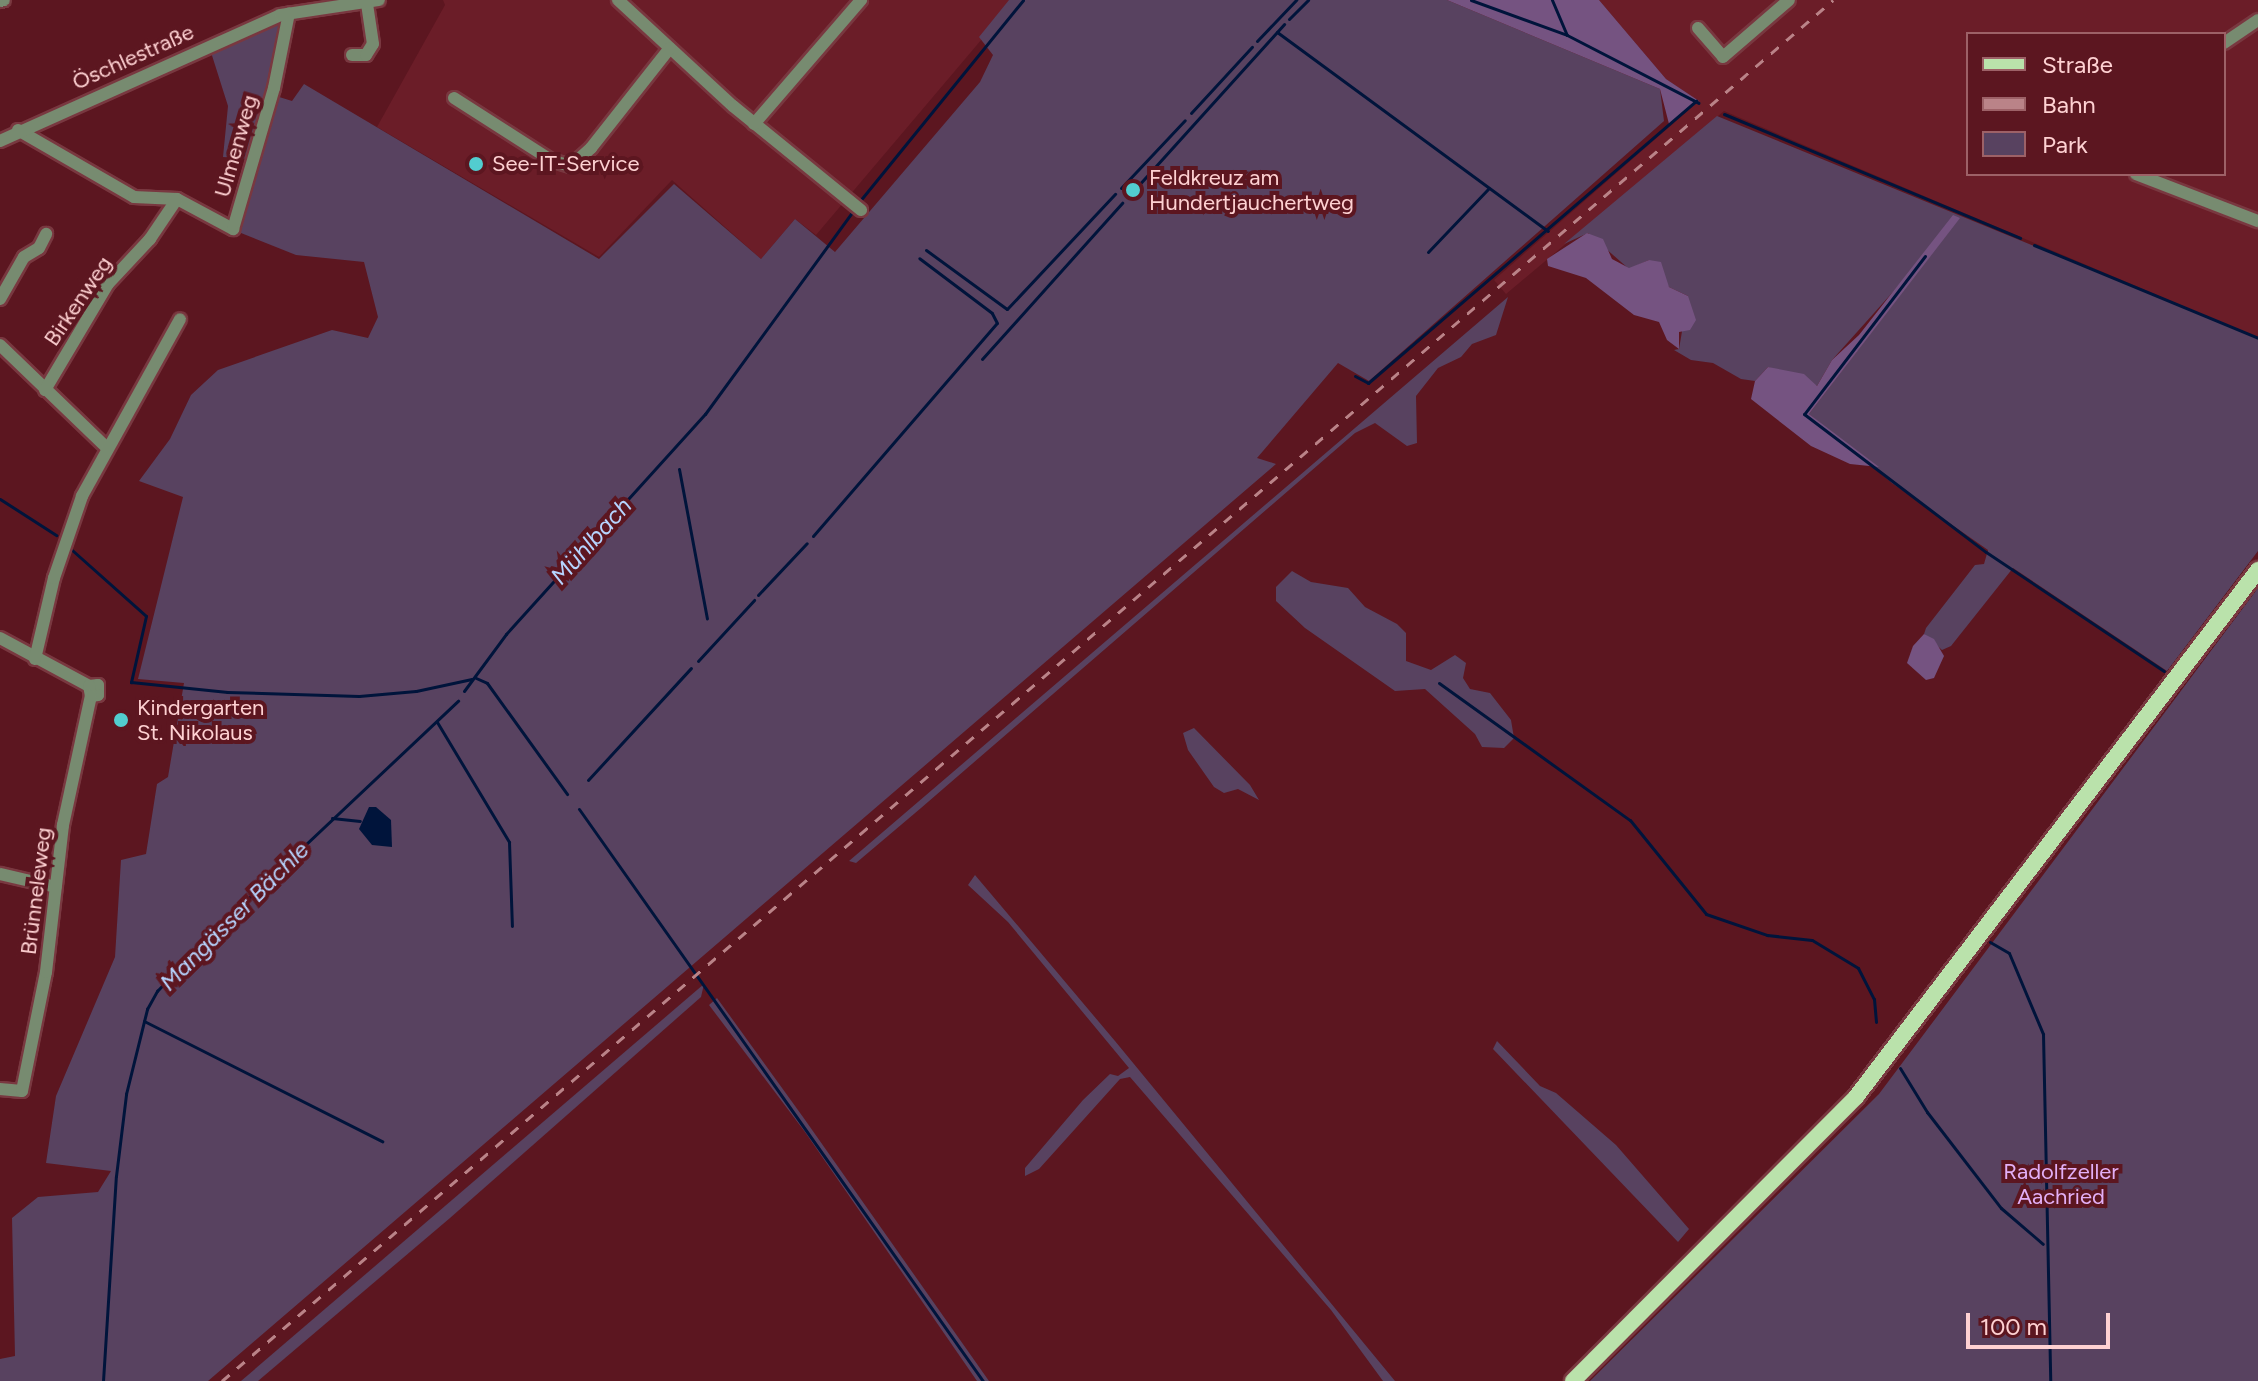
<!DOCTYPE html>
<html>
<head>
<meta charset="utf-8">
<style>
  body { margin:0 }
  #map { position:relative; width:2258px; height:1381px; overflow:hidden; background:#5c1620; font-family:Figtree,sans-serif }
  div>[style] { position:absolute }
  .built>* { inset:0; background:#6b1d28 }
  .green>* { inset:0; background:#584260 }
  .forest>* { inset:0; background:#755381 }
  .water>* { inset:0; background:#00143b }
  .stream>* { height:3px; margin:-1.5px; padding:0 1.5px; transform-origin:1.5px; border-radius:1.5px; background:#00143b }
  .roads { filter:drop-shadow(2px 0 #793840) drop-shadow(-2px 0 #793840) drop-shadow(0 2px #793840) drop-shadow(0 -2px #793840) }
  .minor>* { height:12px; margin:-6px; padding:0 6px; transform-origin:6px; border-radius:6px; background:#778b70 }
  .major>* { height:16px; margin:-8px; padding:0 8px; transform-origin:8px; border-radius:8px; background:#bae2ab }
  .rail>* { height:3px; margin-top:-1.5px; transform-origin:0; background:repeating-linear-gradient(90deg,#ba8388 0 10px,transparent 0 20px) }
  .dots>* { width:22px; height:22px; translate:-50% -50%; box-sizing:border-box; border:4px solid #5c1620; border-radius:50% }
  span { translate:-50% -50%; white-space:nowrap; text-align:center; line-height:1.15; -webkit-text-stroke:8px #5c1620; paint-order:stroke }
  .street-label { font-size:22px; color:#fed1d2 }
  .poi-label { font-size:22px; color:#fed1d2 }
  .left { translate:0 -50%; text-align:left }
  .park-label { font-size:22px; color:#e3aff6 }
  .water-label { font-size:24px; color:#b6d4fe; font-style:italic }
  .legend { position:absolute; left:1966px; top:32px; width:260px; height:144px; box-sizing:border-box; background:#5c1620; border:2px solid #9d6167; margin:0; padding:10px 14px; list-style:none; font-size:24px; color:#fed1d2 }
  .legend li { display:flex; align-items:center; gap:16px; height:40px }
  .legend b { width:40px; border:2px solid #9d6167 }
  .scale { position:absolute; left:1966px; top:1313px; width:144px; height:36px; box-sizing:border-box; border:4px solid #fed1d2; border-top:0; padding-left:10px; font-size:24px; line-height:28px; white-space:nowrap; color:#fed1d2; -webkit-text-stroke:6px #5c1620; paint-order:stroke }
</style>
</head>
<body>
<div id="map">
  <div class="built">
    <i style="clip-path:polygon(443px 0,1015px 0,816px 235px,795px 219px,761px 259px,672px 180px,599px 257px,377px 127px,445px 5px)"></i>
    <i style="clip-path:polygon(evenodd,1599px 0,2258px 0,2258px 338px,1724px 111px,1506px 294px,1494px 280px,1699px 101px,1666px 79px,1599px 0,1968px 34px,2224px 34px,2224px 174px,1968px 174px,1968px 34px)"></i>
  </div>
  <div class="green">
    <i style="clip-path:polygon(1009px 0,1447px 0,1660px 89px,1664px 121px,1369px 381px,1338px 363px,1257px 458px,1276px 464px,208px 1381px,0 1381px,0 1359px,15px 1356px,12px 1218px,38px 1197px,98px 1192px,111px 1171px,46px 1163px,56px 1096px,115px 957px,121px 860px,146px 854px,157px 784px,168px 777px,184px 683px,138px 679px,183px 497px,139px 481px,170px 439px,191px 395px,218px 370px,332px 330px,368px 338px,378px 317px,364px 262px,296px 255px,236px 231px,276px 96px,292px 101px,304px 84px,599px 259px,674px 184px,761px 259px,795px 219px,835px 252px,980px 82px,993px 55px,979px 37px)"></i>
    <i style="clip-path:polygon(289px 13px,274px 88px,260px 113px,249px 159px,223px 157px,228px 106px,209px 46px)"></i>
    <i style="clip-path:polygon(1717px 116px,2258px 338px,2258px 551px,2167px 671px,2013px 568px,1951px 646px,1942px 650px,1924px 634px,1926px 628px,1975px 565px,1984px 564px,1988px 550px,1892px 483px,1809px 414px,1959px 218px,1832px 360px,1817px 386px,1768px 367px,1755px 381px,1741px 379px,1713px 363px,1691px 360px,1674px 350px,1679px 349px,1688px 296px,1669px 287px,1649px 260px,1629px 269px,1588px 233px,1564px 244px)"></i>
    <i style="clip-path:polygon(1508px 297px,1496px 335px,1472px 344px,1461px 357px,1438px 368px,1416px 396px,1417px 443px,1407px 446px,1375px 423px,1355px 433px,921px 808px,856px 863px,849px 861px)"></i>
    <i style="clip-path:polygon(1292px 571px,1311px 582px,1348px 588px,1365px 607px,1397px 624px,1406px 633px,1406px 661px,1431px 670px,1455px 655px,1466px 663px,1463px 678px,1470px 689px,1490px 693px,1511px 720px,1514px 738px,1504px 748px,1482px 747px,1475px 734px,1425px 689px,1395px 691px,1305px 628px,1276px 601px,1276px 587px)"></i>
    <i style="clip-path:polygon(2258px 588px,2258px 1381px,1590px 1381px,1879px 1094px)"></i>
    <i style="clip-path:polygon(1194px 728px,1250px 785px,1259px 800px,1238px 789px,1224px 793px,1214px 787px,1188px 750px,1183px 733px)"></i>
    <i style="clip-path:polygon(975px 875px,1115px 1041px,1395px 1381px,1383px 1381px,1331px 1310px,1130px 1077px,1120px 1079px,1039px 1169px,1025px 1176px,1025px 1168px,1083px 1100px,1110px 1074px,1118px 1076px,1129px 1068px,1008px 922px,968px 885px)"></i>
    <i style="clip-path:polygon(704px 984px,701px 997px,450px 1218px,258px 1381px,241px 1381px)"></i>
    <i style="clip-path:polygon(717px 998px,803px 1117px,989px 1381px,977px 1381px,805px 1132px,709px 1005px)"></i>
    <i style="clip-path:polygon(1497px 1041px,1540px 1086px,1556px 1093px,1616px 1145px,1689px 1229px,1678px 1242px,1493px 1049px)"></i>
  </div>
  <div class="forest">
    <i style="clip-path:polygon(1447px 0,1599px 0,1666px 79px,1699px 101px,1669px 124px,1660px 89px)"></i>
    <i style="clip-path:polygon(1953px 215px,1960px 218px,1809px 414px,1879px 467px,1850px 464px,1811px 446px,1751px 399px,1755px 381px,1768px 367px,1804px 374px,1817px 386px,1832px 360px,1859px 335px)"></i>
    <i style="clip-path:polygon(1587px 233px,1603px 239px,1612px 259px,1629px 268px,1649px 260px,1661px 262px,1669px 287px,1688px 296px,1696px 320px,1690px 330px,1679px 332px,1679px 349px,1667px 340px,1659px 322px,1634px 315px,1586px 278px,1548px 266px,1547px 259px)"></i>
    <i style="clip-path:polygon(1924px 634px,1934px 639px,1944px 656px,1934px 678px,1926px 680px,1907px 663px,1913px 646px)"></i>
  </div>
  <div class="water">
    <i style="clip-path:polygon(369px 807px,376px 807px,391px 820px,392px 847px,372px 845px,359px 829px)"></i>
  </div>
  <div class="stream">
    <i style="left:1471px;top:0;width:102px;rotate:20deg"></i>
    <i style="left:1567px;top:35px;width:148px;rotate:27.3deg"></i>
    <i style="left:1552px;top:0;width:38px;rotate:67deg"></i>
    <i style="left:1289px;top:19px;width:27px;rotate:-45deg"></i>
    <i style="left:1277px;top:32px;width:336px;rotate:36.3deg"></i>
    <i style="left:1257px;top:41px;width:57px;rotate:-46.4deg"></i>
    <i style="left:1191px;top:113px;width:90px;rotate:-47.3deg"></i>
    <i style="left:1724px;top:114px;width:321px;rotate:22.7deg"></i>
    <i style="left:1121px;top:188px;width:93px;rotate:-46.7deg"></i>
    <i style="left:1136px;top:188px;width:221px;rotate:-47.9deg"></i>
    <i style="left:859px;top:202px;width:260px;rotate:-50.9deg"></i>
    <i style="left:2034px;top:245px;width:243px;rotate:22.5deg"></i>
    <i style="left:926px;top:250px;width:100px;rotate:36.1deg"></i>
    <i style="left:1007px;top:309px;width:158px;rotate:-46.8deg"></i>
    <i style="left:1428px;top:252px;width:88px;rotate:-46.4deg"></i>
    <i style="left:1925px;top:256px;width:199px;rotate:127.4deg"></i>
    <i style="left:1804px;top:414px;width:228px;rotate:37.2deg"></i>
    <i style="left:1986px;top:552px;width:214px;rotate:33.8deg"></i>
    <i style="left:982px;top:359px;width:210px;rotate:-48.1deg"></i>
    <i style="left:1355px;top:376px;width:15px;rotate:28deg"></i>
    <i style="left:1368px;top:383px;width:433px;rotate:-40.7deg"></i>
    <i style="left:679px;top:469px;width:152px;rotate:79.4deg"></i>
    <i style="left:0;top:499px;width:67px;rotate:32.7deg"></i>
    <i style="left:813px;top:536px;width:281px;rotate:-49.2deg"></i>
    <i style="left:997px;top:323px;width:11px;rotate:-117deg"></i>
    <i style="left:992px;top:313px;width:91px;rotate:-143deg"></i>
    <i style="left:72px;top:550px;width:99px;rotate:41.7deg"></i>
    <i style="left:146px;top:616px;width:68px;rotate:102.8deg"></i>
    <i style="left:131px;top:682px;width:97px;rotate:5.9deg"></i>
    <i style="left:227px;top:692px;width:132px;rotate:1.7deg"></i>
    <i style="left:359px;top:696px;width:57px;rotate:-5deg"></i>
    <i style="left:416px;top:691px;width:57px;rotate:-12.1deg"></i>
    <i style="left:758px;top:595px;width:71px;rotate:-46.7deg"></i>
    <i style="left:698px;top:661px;width:83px;rotate:-47.4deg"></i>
    <i style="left:476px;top:678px;width:12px;rotate:24deg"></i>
    <i style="left:487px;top:683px;width:137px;rotate:54.2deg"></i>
    <i style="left:1439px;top:683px;width:235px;rotate:35.7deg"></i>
    <i style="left:1630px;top:820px;width:121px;rotate:51deg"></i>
    <i style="left:1706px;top:914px;width:65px;rotate:19deg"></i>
    <i style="left:1767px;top:935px;width:45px;rotate:6.3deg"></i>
    <i style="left:1812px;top:940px;width:54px;rotate:31.3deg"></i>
    <i style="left:1858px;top:968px;width:35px;rotate:63deg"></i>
    <i style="left:1874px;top:999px;width:23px;rotate:85deg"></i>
    <i style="left:464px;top:691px;width:71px;rotate:-53.6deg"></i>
    <i style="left:506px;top:634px;width:297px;rotate:-47.9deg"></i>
    <i style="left:705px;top:414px;width:255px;rotate:-53.9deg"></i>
    <i style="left:437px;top:722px;width:140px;rotate:59deg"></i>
    <i style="left:509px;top:842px;width:84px;rotate:88deg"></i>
    <i style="left:588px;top:780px;width:152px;rotate:-47.4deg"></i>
    <i style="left:579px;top:809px;width:700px;rotate:54.77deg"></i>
    <i style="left:332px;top:818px;width:28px;rotate:6deg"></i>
    <i style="left:1990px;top:942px;width:22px;rotate:30deg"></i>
    <i style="left:2009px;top:953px;width:88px;rotate:67.2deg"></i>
    <i style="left:2043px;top:1034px;width:347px;rotate:88.8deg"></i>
    <i style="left:144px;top:1021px;width:267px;rotate:26.8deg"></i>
    <i style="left:1900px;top:1068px;width:52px;rotate:58.5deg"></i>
    <i style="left:1927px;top:1112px;width:121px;rotate:52.4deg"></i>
    <i style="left:2001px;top:1208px;width:55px;rotate:40.6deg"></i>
    <i style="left:103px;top:1381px;width:205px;rotate:-86.4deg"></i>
    <i style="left:116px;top:1176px;width:83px;rotate:-83deg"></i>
    <i style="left:126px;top:1094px;width:88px;rotate:-76.1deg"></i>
    <i style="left:147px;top:1009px;width:21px;rotate:-61deg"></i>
    <i style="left:157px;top:991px;width:88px;rotate:-46.4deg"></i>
    <i style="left:218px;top:927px;width:330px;rotate:-43.3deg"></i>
  </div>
  <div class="roads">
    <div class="minor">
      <i style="left:618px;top:0;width:156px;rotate:42.7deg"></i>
      <i style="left:733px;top:106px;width:165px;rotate:39.1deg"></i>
      <i style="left:0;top:1px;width:4px;rotate:-14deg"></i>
      <i style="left:1698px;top:28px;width:38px;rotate:49deg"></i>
      <i style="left:1723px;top:57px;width:87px;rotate:-40.8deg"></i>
      <i style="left:2224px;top:43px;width:41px;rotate:-34.1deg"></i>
      <i style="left:352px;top:55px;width:14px"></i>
      <i style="left:366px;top:55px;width:13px;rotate:-58deg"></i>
      <i style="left:373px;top:44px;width:40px;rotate:-98.5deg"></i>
      <i style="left:454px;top:98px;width:115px;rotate:32.6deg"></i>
      <i style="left:551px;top:160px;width:21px;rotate:17deg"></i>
      <i style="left:571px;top:166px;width:27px;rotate:-42deg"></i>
      <i style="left:591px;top:148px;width:127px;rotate:-51.7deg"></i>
      <i style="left:754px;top:124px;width:164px;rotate:-49.2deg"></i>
      <i style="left:18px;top:130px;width:134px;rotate:30deg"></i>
      <i style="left:134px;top:197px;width:43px;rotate:2.7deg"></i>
      <i style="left:177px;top:199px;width:64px;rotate:28.2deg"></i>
      <i style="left:233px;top:229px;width:147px;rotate:-73.8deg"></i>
      <i style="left:274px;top:88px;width:76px;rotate:-78.7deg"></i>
      <i style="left:0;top:141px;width:307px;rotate:-24.2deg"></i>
      <i style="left:280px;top:15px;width:100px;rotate:-8.6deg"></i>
      <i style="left:2136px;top:174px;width:131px;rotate:21.1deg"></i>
      <i style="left:0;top:299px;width:48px;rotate:-60.3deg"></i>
      <i style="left:24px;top:257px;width:17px;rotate:-31deg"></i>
      <i style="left:39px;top:248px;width:16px;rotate:-63deg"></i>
      <i style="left:0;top:345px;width:146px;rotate:43.9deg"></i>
      <i style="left:45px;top:390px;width:123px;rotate:-59.3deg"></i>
      <i style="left:108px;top:284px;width:62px;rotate:-47deg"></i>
      <i style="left:150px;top:239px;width:48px;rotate:-56deg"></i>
      <i style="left:0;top:638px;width:101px;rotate:28.3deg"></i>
      <i style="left:89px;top:686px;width:9px;rotate:-6deg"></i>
      <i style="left:98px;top:685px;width:10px;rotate:90deg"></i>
      <i style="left:98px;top:695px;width:7px;rotate:172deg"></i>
      <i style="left:91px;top:696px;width:10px;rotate:-101deg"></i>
      <i style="left:35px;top:659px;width:83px;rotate:-76.8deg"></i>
      <i style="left:54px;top:578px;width:87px;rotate:-71.1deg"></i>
      <i style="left:82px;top:496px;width:202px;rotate:-61deg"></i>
      <i style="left:0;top:874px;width:57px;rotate:13.1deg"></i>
      <i style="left:0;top:1089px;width:22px;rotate:5deg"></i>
      <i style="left:22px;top:1091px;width:121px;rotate:-78.6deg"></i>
      <i style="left:46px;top:972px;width:148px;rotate:-83.4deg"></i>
      <i style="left:63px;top:825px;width:132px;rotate:-77.8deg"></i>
    </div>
    <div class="major">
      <i style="left:1573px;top:1381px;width:401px;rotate:-45.1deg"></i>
      <i style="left:1856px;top:1097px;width:663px;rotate:-52.66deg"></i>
    </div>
  </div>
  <div class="rail">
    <i style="left:222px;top:1381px;width:2122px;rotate:-40.6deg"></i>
  </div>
  <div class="dots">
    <i style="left:476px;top:164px;background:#52cdcf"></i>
    <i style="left:1133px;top:190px;background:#52cdcf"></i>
    <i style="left:121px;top:720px;background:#52cdcf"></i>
  </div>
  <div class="street-label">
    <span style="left:133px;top:57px;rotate:-24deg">Öschlestraße</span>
    <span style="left:236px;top:146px;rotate:-74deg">Ulmenweg</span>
    <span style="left:78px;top:301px;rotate:-56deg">Birkenweg</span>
    <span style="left:36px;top:891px;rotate:-83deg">Brünneleweg</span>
  </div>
  <div class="poi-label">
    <span class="left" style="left:492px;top:164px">See-IT-Service</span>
    <span class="left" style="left:1149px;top:190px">Feldkreuz am<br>Hundertjauchertweg</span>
    <span class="left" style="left:137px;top:720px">Kindergarten<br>St. Nikolaus</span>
  </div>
  <div class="park-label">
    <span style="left:2061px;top:1184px">Radolfzeller<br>Aachried</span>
  </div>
  <div class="water-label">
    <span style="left:591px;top:541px;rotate:-48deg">Mühlbach</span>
    <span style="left:234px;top:916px;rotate:-45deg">Mangässer Bächle</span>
  </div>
  <ul class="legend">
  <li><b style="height:10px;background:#bae2ab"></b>Straße</li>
  <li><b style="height:10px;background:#ba8388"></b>Bahn</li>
  <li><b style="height:22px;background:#584260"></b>Park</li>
  </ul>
  <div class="scale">100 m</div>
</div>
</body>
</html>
